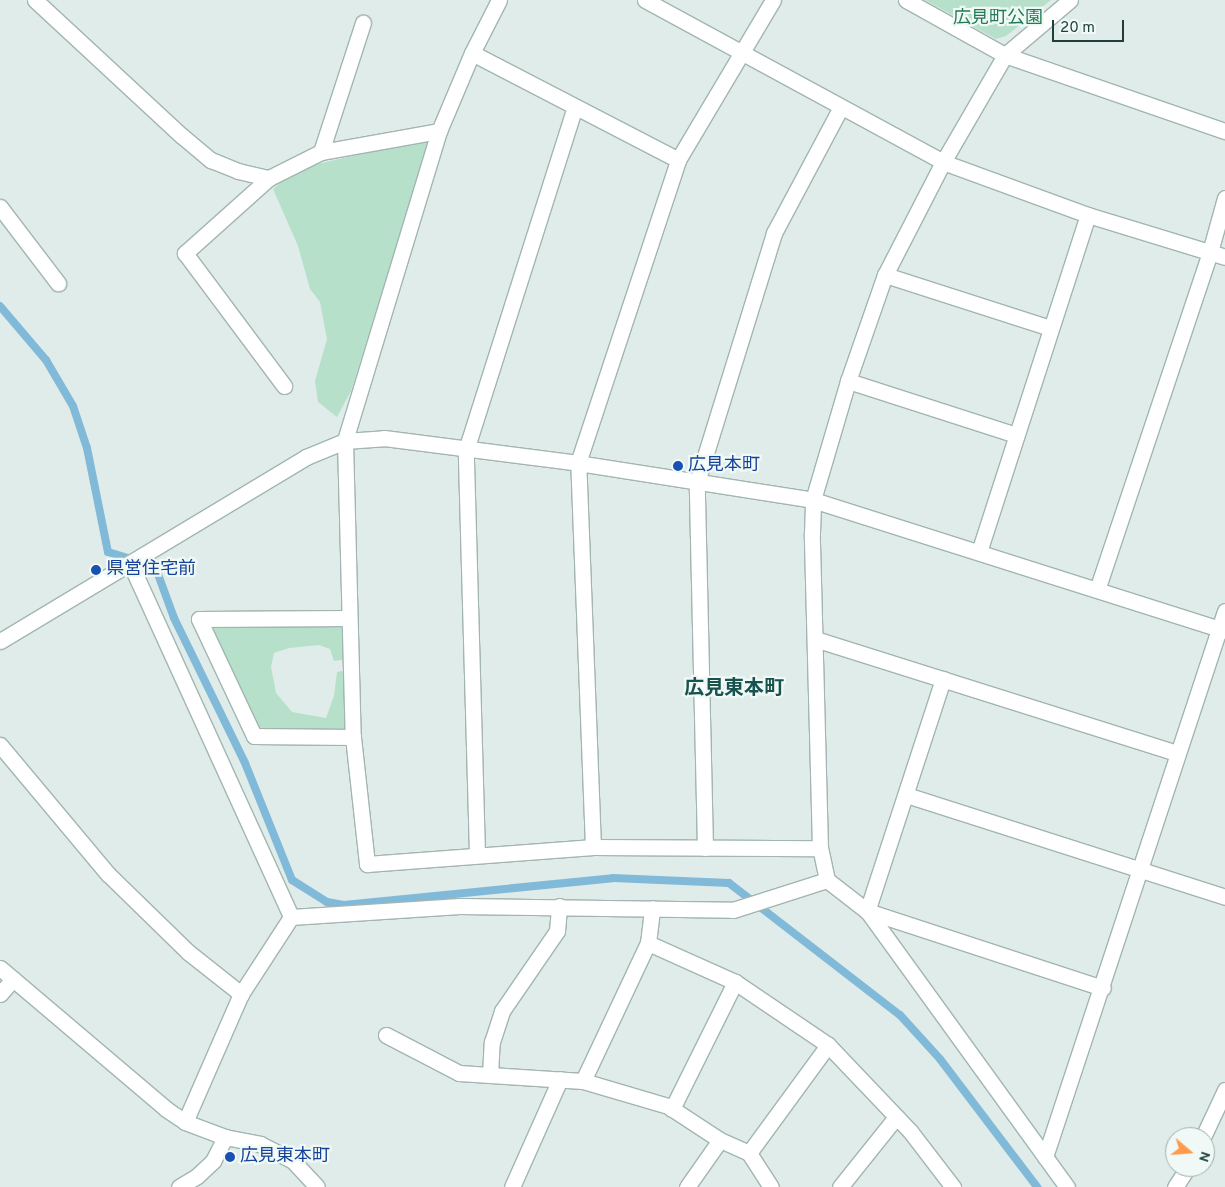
<!DOCTYPE html>
<html>
<head>
<meta charset="utf-8">
<style>
  body { margin:0 }
  #map { position:relative; width:1225px; height:1187px; overflow:hidden; background:#e0ece9; font-family:Overpass,"Noto Sans JP",sans-serif }
  div>[style] { position:absolute }
  .green>* { inset:0; background:#b6e0c9 }
  .stream>* { height:8px; margin:-4px; padding:0 4px; transform-origin:4px; border-radius:4px; background:#81bad8 }
  .roads { filter:drop-shadow(1px 0 #a2b5b2) drop-shadow(-1px 0 #a2b5b2) drop-shadow(0 1px #a2b5b2) drop-shadow(0 -1px #a2b5b2) }
  .minor>* { height:15px; margin:-7.5px; padding:0 7.5px; transform-origin:7.5px; border-radius:7.5px; background:#fff }
  .dots>* { width:14px; height:14px; translate:-50% -50%; box-sizing:border-box; border:2px solid #f0f9f6; border-radius:50% }
  span { translate:-50% -50%; white-space:nowrap; text-align:center; line-height:1.15; -webkit-text-stroke:4.5px #f0f9f6; paint-order:stroke }
  .park-label { font-size:18px; color:#247a56 }
  .transit-label { font-size:18px; color:#164399 }
  .left { translate:0 -50%; text-align:left }
  .quarter-label { font-size:20px; color:#185350; font-weight:700 }
  .north { position:absolute; left:1165px; top:1127px; width:50px; height:50px; box-sizing:border-box; background:#f0f9f6; border:1px solid #9cafac; border-radius:50%; rotate:108deg; font-size:14px; font-weight:700; line-height:20px; text-align:center; color:#1e3f3c }
  .north::after { content:''; display:block; margin:auto; width:18px; height:22px; background:#ff9a4b; clip-path:polygon(50% 0,100% 100%,50% 72%,0 100%) }
  .scale { position:absolute; left:1052px; top:20px; width:72px; height:22px; box-sizing:border-box; border:2px solid #1e3f3c; border-top:0; padding-left:6px; font-size:15px; line-height:18px; white-space:nowrap; color:#1e3f3c; -webkit-text-stroke:4px #f0f9f6; paint-order:stroke }
</style>
</head>
<body>
<div id="map">
  <div class="green">
    <i style="clip-path:polygon(925px 0,1051px 0,1006px 36px,996px 39px)"></i>
    <i style="clip-path:polygon(430px 138px,351px 391px,337px 417px,318px 402px,315px 381px,327px 339px,320px 302px,310px 289px,298px 246px,273px 189px,296px 169px)"></i>
    <i style="clip-path:polygon(344px 623px,347px 659px,334px 661px,330px 649px,319px 645px,289px 648px,274px 653px,271px 667px,276px 693px,292px 712px,326px 718px,334px 696px,337px 672px,346px 670px,350px 733px,258px 730px,207px 627px)"></i>
  </div>
  <div class="stream">
    <i style="left:0;top:306px;width:71px;rotate:49.6deg"></i>
    <i style="left:46px;top:360px;width:53px;rotate:59.6deg"></i>
    <i style="left:73px;top:406px;width:44px;rotate:71.6deg"></i>
    <i style="left:87px;top:448px;width:106px;rotate:78.6deg"></i>
    <i style="left:108px;top:552px;width:49px;rotate:16.6deg"></i>
    <i style="left:155px;top:566px;width:55px;rotate:69.9deg"></i>
    <i style="left:174px;top:618px;width:161px;rotate:63.9deg"></i>
    <i style="left:245px;top:763px;width:126px;rotate:68.1deg"></i>
    <i style="left:292px;top:880px;width:41px;rotate:32.2deg"></i>
    <i style="left:327px;top:902px;width:17px;rotate:10deg"></i>
    <i style="left:344px;top:905px;width:270px;rotate:-5.7deg"></i>
    <i style="left:613px;top:878px;width:116px;rotate:2.5deg"></i>
    <i style="left:729px;top:883px;width:216px;rotate:37.7deg"></i>
    <i style="left:900px;top:1015px;width:59px;rotate:47.7deg"></i>
    <i style="left:940px;top:1059px;width:161px;rotate:52.8deg"></i>
  </div>
  <div class="roads">
    <div class="minor">
      <i style="left:35px;top:0;width:200px;rotate:42.8deg"></i>
      <i style="left:182px;top:136px;width:38px;rotate:40deg"></i>
      <i style="left:211px;top:160px;width:29px;rotate:22deg"></i>
      <i style="left:238px;top:171px;width:32px;rotate:13deg"></i>
      <i style="left:269px;top:178px;width:58px;rotate:-26.6deg"></i>
      <i style="left:321px;top:152px;width:120px;rotate:-10.1deg"></i>
      <i style="left:499px;top:0;width:59px;rotate:117deg"></i>
      <i style="left:472px;top:53px;width:85px;rotate:112.9deg"></i>
      <i style="left:439px;top:131px;width:324px;rotate:106.9deg"></i>
      <i style="left:345px;top:441px;width:296px;rotate:88.5deg"></i>
      <i style="left:353px;top:737px;width:128px;rotate:83.7deg"></i>
      <i style="left:367px;top:864px;width:227px;rotate:-4.3deg"></i>
      <i style="left:593px;top:847px;width:227px;rotate:0.3deg"></i>
      <i style="left:645px;top:0;width:339px;rotate:28.5deg"></i>
      <i style="left:943px;top:162px;width:154px;rotate:20.1deg"></i>
      <i style="left:1088px;top:215px;width:143px;rotate:17deg"></i>
      <i style="left:906px;top:0;width:113px;rotate:29.1deg"></i>
      <i style="left:1005px;top:55px;width:233px;rotate:19.1deg"></i>
      <i style="left:472px;top:53px;width:232px;rotate:27.4deg"></i>
      <i style="left:321px;top:152px;width:136px;rotate:-72deg"></i>
      <i style="left:269px;top:178px;width:113px;rotate:138.2deg"></i>
      <i style="left:185px;top:253px;width:166px;rotate:53.3deg"></i>
      <i style="left:0;top:207px;width:96px;rotate:52.7deg"></i>
      <i style="left:885px;top:275px;width:173px;rotate:17.8deg"></i>
      <i style="left:848px;top:381px;width:176px;rotate:17.8deg"></i>
      <i style="left:979px;top:552px;width:354px;rotate:-72.1deg"></i>
      <i style="left:130px;top:563px;width:389px;rotate:65.5deg"></i>
      <i style="left:1097px;top:590px;width:356px;rotate:-71.5deg"></i>
      <i style="left:1210px;top:252px;width:56px;rotate:-74.5deg"></i>
      <i style="left:348px;top:618px;width:149px;rotate:179.6deg"></i>
      <i style="left:199px;top:619px;width:129px;rotate:64.8deg"></i>
      <i style="left:254px;top:736px;width:99px;rotate:0.6deg"></i>
      <i style="left:815px;top:639px;width:380px;rotate:17.5deg"></i>
      <i style="left:0;top:641px;width:357px;rotate:-31deg"></i>
      <i style="left:306px;top:457px;width:42px;rotate:-22.3deg"></i>
      <i style="left:345px;top:441px;width:39px;rotate:-4deg"></i>
      <i style="left:384px;top:438px;width:196px;rotate:7.3deg"></i>
      <i style="left:578px;top:463px;width:238px;rotate:8.9deg"></i>
      <i style="left:813px;top:500px;width:432px;rotate:17.6deg"></i>
      <i style="left:943px;top:679px;width:244px;rotate:108.1deg"></i>
      <i style="left:867px;top:911px;width:248px;rotate:18.1deg"></i>
      <i style="left:0;top:745px;width:168px;rotate:50.1deg"></i>
      <i style="left:108px;top:874px;width:112px;rotate:44.3deg"></i>
      <i style="left:188px;top:952px;width:68px;rotate:38.4deg"></i>
      <i style="left:906px;top:795px;width:335px;rotate:17.7deg"></i>
      <i style="left:593px;top:847px;width:384px;rotate:-92.2deg"></i>
      <i style="left:578px;top:463px;width:319px;rotate:-71.7deg"></i>
      <i style="left:678px;top:160px;width:186px;rotate:-59.3deg"></i>
      <i style="left:705px;top:848px;width:366px;rotate:-91.3deg"></i>
      <i style="left:697px;top:482px;width:261px;rotate:-72.8deg"></i>
      <i style="left:774px;top:233px;width:140px;rotate:-62deg"></i>
      <i style="left:477px;top:854px;width:404px;rotate:-91.6deg"></i>
      <i style="left:466px;top:450px;width:360px;rotate:-72.4deg"></i>
      <i style="left:291px;top:917px;width:169px;rotate:-3.7deg"></i>
      <i style="left:460px;top:906px;width:273px;rotate:0.8deg"></i>
      <i style="left:733px;top:910px;width:99px;rotate:-17.7deg"></i>
      <i style="left:648px;top:943px;width:35px;rotate:-83deg"></i>
      <i style="left:0;top:968px;width:218px;rotate:40.3deg"></i>
      <i style="left:166px;top:1109px;width:23px;rotate:34deg"></i>
      <i style="left:185px;top:1122px;width:43px;rotate:20.6deg"></i>
      <i style="left:225px;top:1137px;width:36px;rotate:11deg"></i>
      <i style="left:260px;top:1144px;width:37px;rotate:27deg"></i>
      <i style="left:293px;top:1161px;width:35px;rotate:47deg"></i>
      <i style="left:0;top:994px;width:20px;rotate:-49deg"></i>
      <i style="left:386px;top:1035px;width:82px;rotate:27.5deg"></i>
      <i style="left:459px;top:1073px;width:124px;rotate:3.7deg"></i>
      <i style="left:583px;top:1081px;width:89px;rotate:16.4deg"></i>
      <i style="left:668px;top:1106px;width:62px;rotate:33.2deg"></i>
      <i style="left:720px;top:1140px;width:32px;rotate:24deg"></i>
      <i style="left:749px;top:1153px;width:40px;rotate:57.1deg"></i>
      <i style="left:490px;top:1075px;width:33px;rotate:-87deg"></i>
      <i style="left:492px;top:1042px;width:33px;rotate:-72deg"></i>
      <i style="left:502px;top:1011px;width:97px;rotate:-55.5deg"></i>
      <i style="left:557px;top:931px;width:25px;rotate:-85deg"></i>
      <i style="left:583px;top:1081px;width:153px;rotate:-64.8deg"></i>
      <i style="left:648px;top:943px;width:95px;rotate:24.1deg"></i>
      <i style="left:735px;top:982px;width:112px;rotate:34.1deg"></i>
      <i style="left:828px;top:1045px;width:119px;rotate:46.4deg"></i>
      <i style="left:910px;top:1131px;width:71px;rotate:52.5deg"></i>
      <i style="left:672px;top:1109px;width:142px;rotate:-63.6deg"></i>
      <i style="left:185px;top:1122px;width:140px;rotate:-66.4deg"></i>
      <i style="left:241px;top:994px;width:92px;rotate:-57deg"></i>
      <i style="left:1203px;top:1137px;width:52px;rotate:-64.9deg"></i>
      <i style="left:749px;top:1153px;width:134px;rotate:-53.8deg"></i>
      <i style="left:1045px;top:1157px;width:575px;rotate:-71.75deg"></i>
      <i style="left:179px;top:1187px;width:21px;rotate:-31deg"></i>
      <i style="left:197px;top:1176px;width:22px;rotate:-43deg"></i>
      <i style="left:213px;top:1161px;width:27px;rotate:-63deg"></i>
      <i style="left:512px;top:1187px;width:118px;rotate:-66deg"></i>
      <i style="left:687px;top:1187px;width:57px;rotate:-54.9deg"></i>
      <i style="left:840px;top:1187px;width:90px;rotate:-51.3deg"></i>
      <i style="left:1067px;top:1187px;width:341px;rotate:-125.9deg"></i>
      <i style="left:867px;top:911px;width:51px;rotate:-142.2deg"></i>
      <i style="left:827px;top:880px;width:33px;rotate:-102deg"></i>
      <i style="left:820px;top:848px;width:315px;rotate:-91.5deg"></i>
      <i style="left:812px;top:533px;width:33px;rotate:-88deg"></i>
      <i style="left:813px;top:500px;width:124px;rotate:-73.6deg"></i>
      <i style="left:848px;top:381px;width:112px;rotate:-70.8deg"></i>
      <i style="left:885px;top:275px;width:127px;rotate:-62.8deg"></i>
      <i style="left:943px;top:162px;width:124px;rotate:-59.9deg"></i>
      <i style="left:1005px;top:55px;width:85px;rotate:-40.2deg"></i>
      <i style="left:1175px;top:1187px;width:24px;rotate:-57deg"></i>
    </div>
  </div>
  <div class="dots">
    <i style="left:678px;top:466px;background:#1a4fb4"></i>
    <i style="left:96px;top:570px;background:#1a4fb4"></i>
    <i style="left:230px;top:1157px;background:#1a4fb4"></i>
  </div>
  <div class="park-label">
    <span style="left:998px;top:19px">広見町公園</span>
  </div>
  <div class="transit-label">
    <span class="left" style="left:688px;top:466px">広見本町</span>
    <span class="left" style="left:106px;top:570px">県営住宅前</span>
    <span class="left" style="left:240px;top:1157px">広見東本町</span>
  </div>
  <div class="quarter-label">
    <span style="left:734px;top:689px">広見東本町</span>
  </div>
  <div class="north">N</div>
  <div class="scale">20 m</div>
</div>
</body>
</html>
